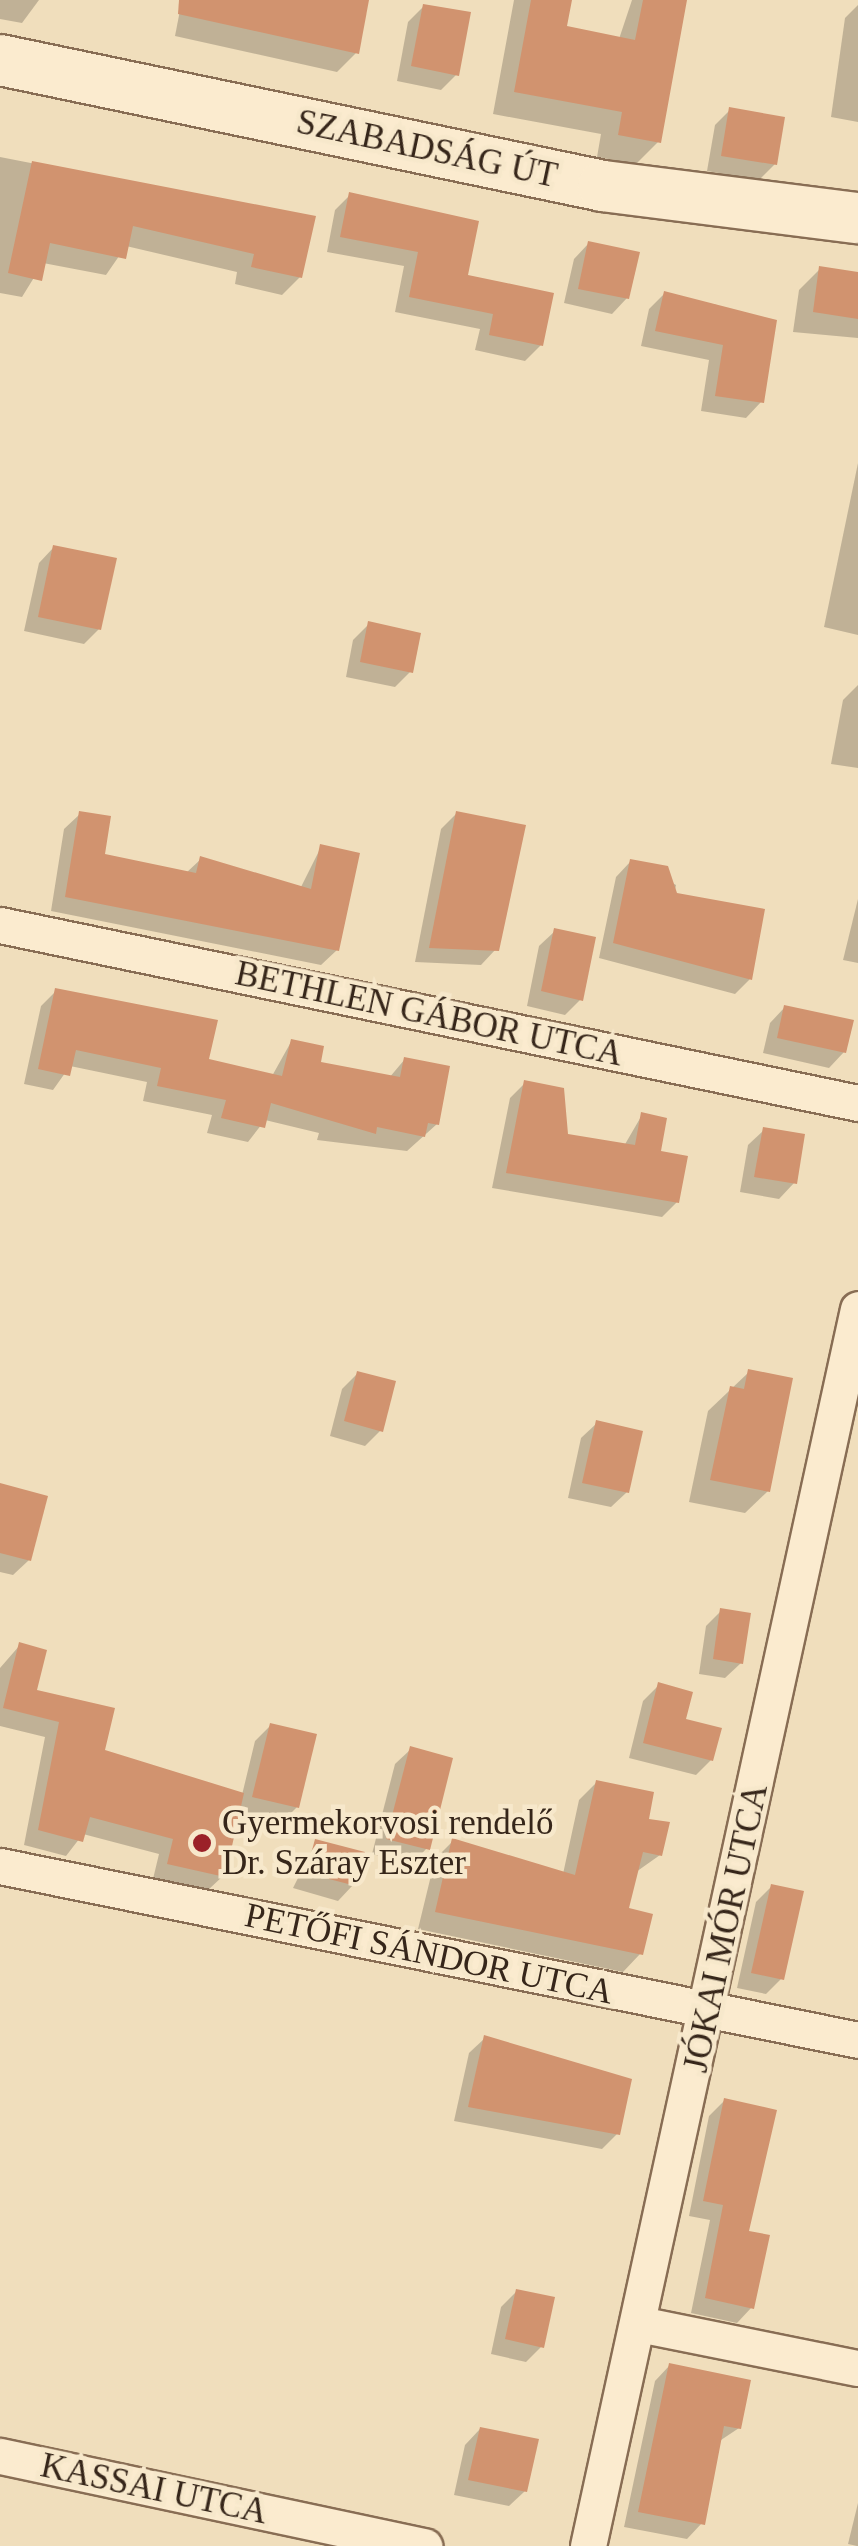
<!DOCTYPE html>
<html>
<head>
<meta charset="utf-8">
<style>
  body { margin:0 }
  #map { position:relative; width:858px; height:2546px; overflow:hidden; background:#f0debc; font-family:"Times New Roman",serif }
  div>[style] { position:absolute }
  .shadow>* { inset:0; background:#0003 }
  .building>* { inset:0; background:#d1936f }
  .roads { filter:drop-shadow(2px 0 #886d54) drop-shadow(-2px 0 #886d54) drop-shadow(0 2px #886d54) drop-shadow(0 -2px #886d54) }
  .street>* { height:35px; margin:-17.5px; padding:0 17.5px; transform-origin:17.5px; border-radius:17.5px; background:#fbebcf }
  .secondary>* { height:50px; margin:-25px; padding:0 25px; transform-origin:25px; border-radius:25px; background:#fbebcf }
  .dots>* { width:28px; height:28px; translate:-50% -50%; box-sizing:border-box; border:5px solid #f7e8cb; border-radius:50% }
  span { translate:-50% -50%; white-space:nowrap; text-align:center; line-height:1.15; -webkit-text-stroke:9px #f7e8cb; paint-order:stroke }
  .street-label { font-size:35px; color:#36261a }
  .poi-label { font-size:35px; color:#36261a }
  .left { translate:0 -50%; text-align:left }
</style>
</head>
<body>
<div id="map">
  <div class="shadow">
    <i style="clip-path:polygon(0 0,39px 0,22px 23px,0 19px)"></i>
    <i style="clip-path:polygon(182px 0,367px 0,357px 52px,337px 72px,175px 36px)"></i>
    <i style="clip-path:polygon(514px 0,569px 0,564px 28px,619px 39px,632px 0,684px 0,659px 141px,636px 164px,597px 157px,601px 134px,493px 114px)"></i>
    <i style="clip-path:polygon(858px 5px,858px 122px,831px 117px,845px 18px)"></i>
    <i style="clip-path:polygon(424px 6px,457px 74px,441px 90px,397px 81px,408px 22px)"></i>
    <i style="clip-path:polygon(730px 110px,775px 164px,759px 180px,707px 171px,715px 125px)"></i>
    <i style="clip-path:polygon(0 157px,313px 218px,300px 277px,282px 295px,235px 284px,237px 272px,126px 246px,106px 275px,43px 263px,22px 297px,0 293px)"></i>
    <i style="clip-path:polygon(350px 195px,465px 277px,541px 345px,525px 361px,475px 350px,480px 329px,395px 312px,404px 266px,327px 252px,335px 210px)"></i>
    <i style="clip-path:polygon(589px 243px,627px 298px,612px 314px,564px 303px,574px 259px)"></i>
    <i style="clip-path:polygon(820px 269px,858px 274px,858px 338px,793px 332px,799px 290px)"></i>
    <i style="clip-path:polygon(664px 294px,717px 305px,761px 402px,746px 418px,701px 411px,709px 360px,641px 346px,649px 309px)"></i>
    <i style="clip-path:polygon(858px 463px,858px 635px,824px 627px)"></i>
    <i style="clip-path:polygon(54px 547px,99px 629px,84px 644px,24px 631px,39px 563px)"></i>
    <i style="clip-path:polygon(369px 624px,410px 672px,395px 687px,346px 677px,353px 640px)"></i>
    <i style="clip-path:polygon(858px 685px,858px 768px,831px 764px,843px 700px)"></i>
    <i style="clip-path:polygon(457px 813px,496px 949px,481px 965px,415px 962px,441px 829px)"></i>
    <i style="clip-path:polygon(80px 814px,102px 856px,186px 873px,201px 859px,300px 889px,321px 847px,337px 950px,321px 965px,51px 911px,64px 829px)"></i>
    <i style="clip-path:polygon(631px 861px,676px 885px,674px 895px,750px 979px,735px 994px,599px 958px,616px 877px)"></i>
    <i style="clip-path:polygon(858px 899px,858px 963px,843px 960px)"></i>
    <i style="clip-path:polygon(555px 931px,581px 999px,565px 1015px,527px 1006px,539px 946px)"></i>
    <i style="clip-path:polygon(56px 991px,206px 1061px,272px 1076px,291px 1042px,318px 1064px,389px 1078px,405px 1059px,437px 1124px,407px 1151px,317px 1140px,319px 1133px,265px 1120px,248px 1142px,207px 1133px,212px 1115px,143px 1101px,147px 1082px,70px 1066px,53px 1090px,24px 1084px,41px 1006px)"></i>
    <i style="clip-path:polygon(785px 1007px,844px 1052px,829px 1068px,763px 1053px,770px 1023px)"></i>
    <i style="clip-path:polygon(525px 1083px,566px 1136px,624px 1146px,642px 1115px,677px 1202px,662px 1217px,492px 1188px,510px 1098px)"></i>
    <i style="clip-path:polygon(764px 1130px,794px 1183px,779px 1199px,740px 1192px,748px 1145px)"></i>
    <i style="clip-path:polygon(749px 1372px,768px 1491px,745px 1513px,689px 1502px,708px 1411px)"></i>
    <i style="clip-path:polygon(357px 1374px,381px 1430px,365px 1446px,330px 1436px,342px 1389px)"></i>
    <i style="clip-path:polygon(597px 1423px,627px 1492px,611px 1507px,568px 1498px,581px 1438px)"></i>
    <i style="clip-path:polygon(0 1485px,29px 1560px,13px 1575px,0 1572px)"></i>
    <i style="clip-path:polygon(721px 1611px,741px 1663px,725px 1678px,699px 1674px,706px 1626px)"></i>
    <i style="clip-path:polygon(20px 1645px,34px 1692px,102px 1752px,242px 1795px,255px 1741px,270px 1726px,297px 1807px,282px 1822px,237px 1812px,223px 1876px,207px 1891px,153px 1879px,159px 1854px,83px 1834px,66px 1856px,24px 1845px,45px 1737px,0 1726px,0 1668px)"></i>
    <i style="clip-path:polygon(659px 1685px,711px 1760px,696px 1775px,629px 1758px,643px 1701px)"></i>
    <i style="clip-path:polygon(411px 1749px,427px 1848px,412px 1864px,372px 1854px,395px 1764px)"></i>
    <i style="clip-path:polygon(597px 1782px,646px 1821px,660px 1855px,636px 1872px,626px 1910px,640px 1954px,623px 1972px,418px 1929px,435px 1859px,453px 1841px,563px 1874px,579px 1800px)"></i>
    <i style="clip-path:polygon(316px 1842px,353px 1885px,338px 1901px,293px 1888px)"></i>
    <i style="clip-path:polygon(772px 1886px,781px 1979px,766px 1994px,737px 1988px,756px 1902px)"></i>
    <i style="clip-path:polygon(485px 2038px,617px 2134px,602px 2149px,454px 2121px,469px 2053px)"></i>
    <i style="clip-path:polygon(724px 2101px,752px 2307px,737px 2323px,691px 2313px,710px 2220px,689px 2216px,709px 2116px)"></i>
    <i style="clip-path:polygon(516px 2292px,541px 2347px,526px 2362px,491px 2354px,501px 2307px)"></i>
    <i style="clip-path:polygon(670px 2365px,739px 2428px,718px 2442px,702px 2523px,687px 2539px,624px 2527px,655px 2381px)"></i>
    <i style="clip-path:polygon(480px 2429px,525px 2491px,509px 2506px,454px 2495px,465px 2445px)"></i>
    <i style="clip-path:polygon(858px 2503px,858px 2546px,857px 2546px,848px 2544px)"></i>
  </div>
  <div class="building">
    <i style="clip-path:polygon(179px 0,369px 0,359px 54px,178px 14px)"></i>
    <i style="clip-path:polygon(531px 0,572px 0,567px 26px,635px 40px,643px 0,687px 0,661px 143px,618px 135px,622px 112px,514px 92px)"></i>
    <i style="clip-path:polygon(423px 4px,471px 12px,459px 76px,411px 66px)"></i>
    <i style="clip-path:polygon(729px 107px,785px 117px,777px 165px,721px 156px)"></i>
    <i style="clip-path:polygon(32px 161px,316px 216px,302px 278px,251px 267px,254px 254px,133px 226px,126px 259px,50px 243px,42px 281px,8px 273px)"></i>
    <i style="clip-path:polygon(349px 192px,479px 221px,468px 275px,554px 293px,543px 346px,489px 335px,493px 314px,409px 297px,418px 252px,340px 237px)"></i>
    <i style="clip-path:polygon(588px 241px,640px 252px,629px 299px,578px 289px)"></i>
    <i style="clip-path:polygon(819px 266px,858px 272px,858px 319px,813px 312px)"></i>
    <i style="clip-path:polygon(664px 291px,777px 320px,764px 403px,715px 396px,723px 345px,655px 331px)"></i>
    <i style="clip-path:polygon(53px 545px,117px 558px,101px 630px,38px 617px)"></i>
    <i style="clip-path:polygon(368px 621px,421px 633px,413px 673px,360px 662px)"></i>
    <i style="clip-path:polygon(79px 811px,111px 816px,105px 854px,196px 873px,200px 856px,311px 889px,320px 844px,360px 853px,339px 951px,65px 897px)"></i>
    <i style="clip-path:polygon(456px 811px,526px 825px,499px 951px,429px 948px)"></i>
    <i style="clip-path:polygon(630px 859px,668px 866px,677px 893px,765px 909px,752px 980px,613px 943px)"></i>
    <i style="clip-path:polygon(554px 928px,596px 937px,583px 1001px,541px 991px)"></i>
    <i style="clip-path:polygon(55px 988px,218px 1020px,209px 1059px,282px 1076px,291px 1039px,324px 1046px,321px 1062px,400px 1077px,404px 1057px,450px 1066px,439px 1125px,428px 1123px,425px 1137px,377px 1127px,376px 1134px,271px 1103px,265px 1128px,221px 1118px,226px 1100px,157px 1086px,161px 1068px,76px 1050px,70px 1076px,38px 1069px)"></i>
    <i style="clip-path:polygon(784px 1005px,854px 1020px,846px 1053px,777px 1038px)"></i>
    <i style="clip-path:polygon(524px 1080px,564px 1088px,568px 1134px,635px 1145px,641px 1112px,667px 1118px,661px 1151px,688px 1156px,679px 1203px,506px 1173px)"></i>
    <i style="clip-path:polygon(763px 1127px,805px 1134px,797px 1184px,754px 1177px)"></i>
    <i style="clip-path:polygon(748px 1369px,793px 1378px,770px 1492px,710px 1480px,730px 1386px,744px 1389px)"></i>
    <i style="clip-path:polygon(357px 1371px,396px 1381px,383px 1432px,344px 1421px)"></i>
    <i style="clip-path:polygon(596px 1420px,643px 1431px,629px 1493px,582px 1483px)"></i>
    <i style="clip-path:polygon(0 1483px,48px 1496px,31px 1561px,0 1553px)"></i>
    <i style="clip-path:polygon(720px 1608px,751px 1613px,743px 1664px,713px 1659px)"></i>
    <i style="clip-path:polygon(19px 1642px,47px 1650px,37px 1690px,115px 1708px,105px 1750px,244px 1793px,225px 1877px,167px 1864px,173px 1839px,90px 1817px,83px 1842px,38px 1830px,59px 1722px,3px 1708px)"></i>
    <i style="clip-path:polygon(658px 1682px,693px 1692px,686px 1719px,722px 1728px,713px 1761px,643px 1743px)"></i>
    <i style="clip-path:polygon(270px 1723px,317px 1734px,299px 1808px,252px 1797px)"></i>
    <i style="clip-path:polygon(410px 1746px,453px 1758px,430px 1850px,386px 1839px)"></i>
    <i style="clip-path:polygon(596px 1780px,654px 1792px,649px 1819px,670px 1822px,662px 1856px,643px 1852px,629px 1908px,653px 1914px,643px 1955px,435px 1912px,452px 1838px,575px 1875px)"></i>
    <i style="clip-path:polygon(315px 1839px,365px 1852px,356px 1886px,306px 1873px)"></i>
    <i style="clip-path:polygon(771px 1884px,804px 1891px,784px 1980px,751px 1973px)"></i>
    <i style="clip-path:polygon(484px 2035px,632px 2079px,620px 2135px,468px 2107px)"></i>
    <i style="clip-path:polygon(724px 2098px,777px 2110px,749px 2231px,770px 2235px,754px 2309px,705px 2298px,723px 2205px,703px 2201px)"></i>
    <i style="clip-path:polygon(516px 2289px,555px 2297px,544px 2348px,505px 2339px)"></i>
    <i style="clip-path:polygon(669px 2363px,751px 2380px,741px 2429px,724px 2426px,705px 2525px,638px 2512px)"></i>
    <i style="clip-path:polygon(480px 2427px,539px 2439px,527px 2492px,468px 2480px)"></i>
  </div>
  <div class="roads">
    <div class="street">
      <i style="left:0;top:925px;width:876px;rotate:11.72deg"></i>
      <i style="left:0;top:1866px;width:875px;rotate:11.46deg"></i>
      <i style="left:639px;top:2324px;width:223px;rotate:11.4deg"></i>
      <i style="left:0;top:2456px;width:434px;rotate:12deg"></i>
      <i style="left:588px;top:2546px;width:1266px;rotate:-77.69deg"></i>
    </div>
    <div class="secondary">
      <i style="left:0;top:60px;width:616px;rotate:11.8deg"></i>
      <i style="left:603px;top:186px;width:257px;rotate:7.2deg"></i>
    </div>
  </div>
  <div class="dots">
    <i style="left:202px;top:1843px;background:#9b2128"></i>
  </div>
  <div class="street-label">
    <span style="left:427px;top:149px;rotate:12deg">SZABADSÁG ÚT</span>
    <span style="left:429px;top:1014px;rotate:12deg">BETHLEN GÁBOR UTCA</span>
    <span style="left:726px;top:1928px;rotate:-78deg">JÓKAI MÓR UTCA</span>
    <span style="left:429px;top:1954px;rotate:12deg">PETŐFI SÁNDOR UTCA</span>
    <span style="left:154px;top:2489px;rotate:12deg">KASSAI UTCA</span>
  </div>
  <div class="poi-label">
    <span class="left" style="left:222px;top:1843px">Gyermekorvosi rendelő<br>Dr. Száray Eszter</span>
  </div>
</div>
</body>
</html>
